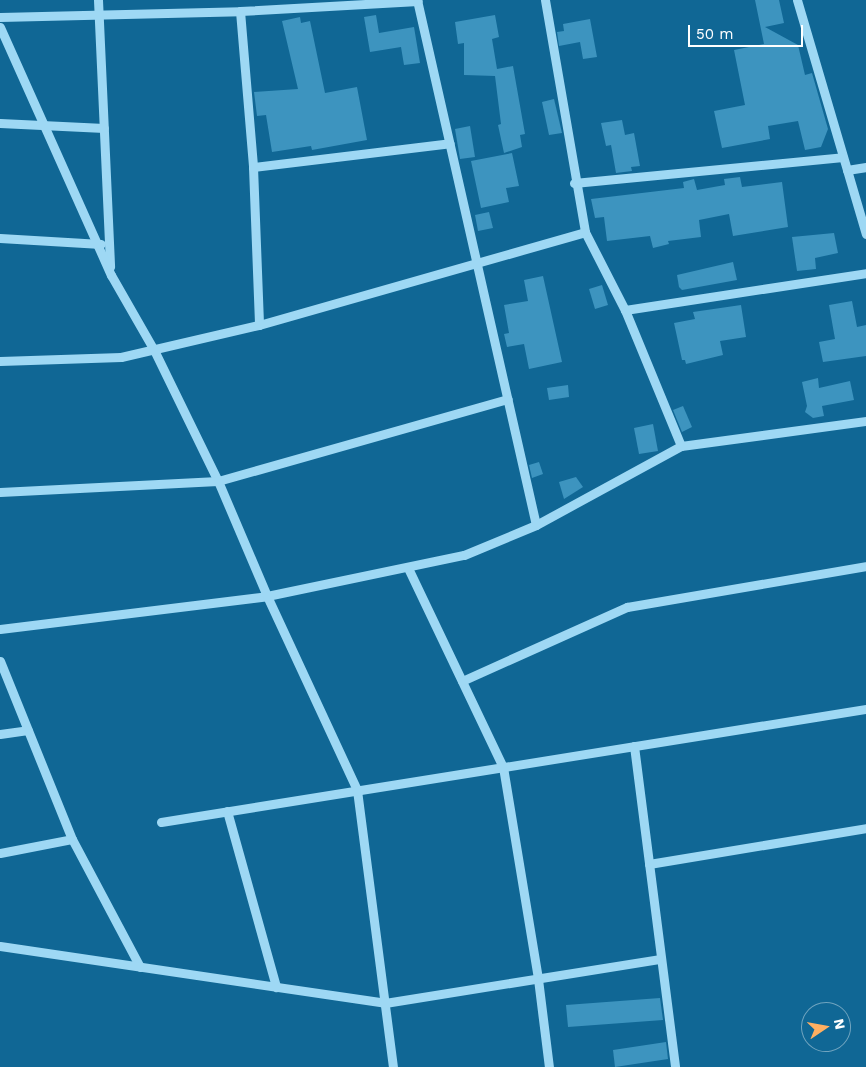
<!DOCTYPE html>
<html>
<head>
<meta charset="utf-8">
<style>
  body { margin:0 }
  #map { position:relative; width:866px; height:1067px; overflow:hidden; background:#106795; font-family:"Work Sans",sans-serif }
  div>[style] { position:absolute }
  .building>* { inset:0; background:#3d94bf }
  .minor>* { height:9px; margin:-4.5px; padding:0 4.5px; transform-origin:4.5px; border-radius:4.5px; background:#9ed8f4 }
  span { translate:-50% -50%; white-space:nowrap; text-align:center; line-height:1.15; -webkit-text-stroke:4px #106795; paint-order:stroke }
  .north { position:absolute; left:801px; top:1002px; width:50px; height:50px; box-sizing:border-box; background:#106795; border:1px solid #70a4bf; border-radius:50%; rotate:78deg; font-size:14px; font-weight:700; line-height:20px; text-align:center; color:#fff }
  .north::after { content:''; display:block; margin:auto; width:18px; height:22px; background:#ffaf61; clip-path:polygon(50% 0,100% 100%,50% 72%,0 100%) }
  .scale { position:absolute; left:688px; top:25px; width:115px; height:22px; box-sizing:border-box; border:2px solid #fff; border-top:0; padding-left:6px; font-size:15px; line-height:18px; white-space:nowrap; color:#fff; -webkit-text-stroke:4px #106795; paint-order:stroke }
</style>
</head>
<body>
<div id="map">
  <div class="building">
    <i style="clip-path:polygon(755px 0,779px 0,784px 23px,765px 27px,798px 45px,805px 75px,812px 73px,828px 129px,821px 147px,805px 150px,798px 121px,768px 126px,770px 139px,722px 148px,714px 111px,745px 105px,734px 50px,764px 44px)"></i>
    <i style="clip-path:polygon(376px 15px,379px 33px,414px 27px,420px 63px,404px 65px,401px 47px,370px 52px,364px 17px)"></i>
    <i style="clip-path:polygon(495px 15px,499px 37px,492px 39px,497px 69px,513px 66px,525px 134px,520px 135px,522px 147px,504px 153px,498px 125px,501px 124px,495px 76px,464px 75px,464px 43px,458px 44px,455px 22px)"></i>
    <i style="clip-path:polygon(300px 17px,301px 23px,310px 21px,325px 93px,357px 87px,367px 140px,312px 150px,311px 146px,272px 152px,266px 115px,257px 116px,254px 92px,298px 89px,282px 21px)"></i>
    <i style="clip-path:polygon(590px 19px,597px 57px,583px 59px,580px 42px,559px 46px,557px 32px,564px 31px,563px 24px)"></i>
    <i style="clip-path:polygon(554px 99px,562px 133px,549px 135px,542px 102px)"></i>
    <i style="clip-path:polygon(622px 120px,625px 135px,634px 133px,640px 166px,631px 167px,632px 171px,616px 173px,611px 145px,606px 146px,601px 123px)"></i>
    <i style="clip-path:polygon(470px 126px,475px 157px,460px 159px,455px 129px)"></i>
    <i style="clip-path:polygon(512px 153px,519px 186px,506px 188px,509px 202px,481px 208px,471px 161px)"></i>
    <i style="clip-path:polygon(740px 177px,742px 187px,782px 182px,788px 227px,733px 236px,729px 214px,699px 220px,701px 237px,668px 241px,669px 244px,653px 248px,650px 236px,607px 241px,604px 217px,595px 218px,591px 199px,684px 188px,683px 182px,694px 179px,697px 190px,725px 185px,724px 179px)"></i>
    <i style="clip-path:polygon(489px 212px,493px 228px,478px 231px,475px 215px)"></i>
    <i style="clip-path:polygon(834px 233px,838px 253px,815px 258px,816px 269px,797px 271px,792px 237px)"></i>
    <i style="clip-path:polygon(733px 262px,737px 280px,682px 290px,679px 287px,677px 275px)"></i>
    <i style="clip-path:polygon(543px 276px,562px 362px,529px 369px,524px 344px,507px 347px,504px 334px,509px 333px,504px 305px,528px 301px,524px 280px)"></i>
    <i style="clip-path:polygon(602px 285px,608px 305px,595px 309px,589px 289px)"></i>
    <i style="clip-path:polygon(852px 301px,857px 327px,866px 325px,866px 356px,823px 362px,819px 342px,835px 339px,829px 305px)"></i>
    <i style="clip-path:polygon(741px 305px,746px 337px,720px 341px,723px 355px,686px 364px,685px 360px,682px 360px,674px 323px,695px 319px,693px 312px)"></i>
    <i style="clip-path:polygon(818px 378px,819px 388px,850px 381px,854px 400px,822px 406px,824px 416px,813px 418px,805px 412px,807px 406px,802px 382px)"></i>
    <i style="clip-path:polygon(568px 385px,569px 397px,549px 400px,547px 388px)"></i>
    <i style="clip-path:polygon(683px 406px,692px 427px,682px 432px,673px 410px)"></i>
    <i style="clip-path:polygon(653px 424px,658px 451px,639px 454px,634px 428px)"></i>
    <i style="clip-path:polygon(539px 462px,543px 474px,532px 478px,529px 465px)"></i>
    <i style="clip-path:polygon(576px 477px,583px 487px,564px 499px,559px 482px)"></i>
    <i style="clip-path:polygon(660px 998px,663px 1020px,568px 1027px,566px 1005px)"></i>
    <i style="clip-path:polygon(666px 1042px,668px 1059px,615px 1067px,613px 1050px)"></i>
  </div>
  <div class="minor">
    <i style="left:98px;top:0;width:267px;rotate:87.4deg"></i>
    <i style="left:417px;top:0;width:538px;rotate:77.23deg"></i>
    <i style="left:545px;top:0;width:235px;rotate:80.2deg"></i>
    <i style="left:585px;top:232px;width:88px;rotate:62.9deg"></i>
    <i style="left:625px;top:310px;width:147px;rotate:67.6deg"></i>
    <i style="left:797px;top:0;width:244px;rotate:73.6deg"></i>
    <i style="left:240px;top:11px;width:157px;rotate:85.2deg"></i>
    <i style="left:253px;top:167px;width:158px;rotate:87.8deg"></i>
    <i style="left:0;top:17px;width:240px;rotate:-1.4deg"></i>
    <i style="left:240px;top:11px;width:178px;rotate:-3.2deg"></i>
    <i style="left:0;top:27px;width:272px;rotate:65.9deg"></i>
    <i style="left:111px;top:275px;width:86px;rotate:60.2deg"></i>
    <i style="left:154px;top:350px;width:146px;rotate:64deg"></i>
    <i style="left:218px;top:481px;width:125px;rotate:66.9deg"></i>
    <i style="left:267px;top:596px;width:214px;rotate:65.1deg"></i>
    <i style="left:357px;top:790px;width:279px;rotate:82.6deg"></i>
    <i style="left:0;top:123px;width:104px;rotate:2.8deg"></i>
    <i style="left:253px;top:167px;width:198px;rotate:-6.9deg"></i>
    <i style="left:847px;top:170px;width:19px;rotate:-9deg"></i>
    <i style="left:574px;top:183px;width:270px;rotate:-5.5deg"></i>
    <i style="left:0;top:238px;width:101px;rotate:3.4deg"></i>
    <i style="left:625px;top:310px;width:244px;rotate:-8.7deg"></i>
    <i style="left:0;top:361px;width:121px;rotate:-1.9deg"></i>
    <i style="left:121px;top:357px;width:142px;rotate:-13.1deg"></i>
    <i style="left:259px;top:325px;width:339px;rotate:-15.9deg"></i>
    <i style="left:0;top:492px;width:218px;rotate:-2.9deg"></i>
    <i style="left:218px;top:481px;width:301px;rotate:-15.8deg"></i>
    <i style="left:408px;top:568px;width:221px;rotate:64.5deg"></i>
    <i style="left:503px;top:767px;width:215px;rotate:80.6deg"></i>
    <i style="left:538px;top:979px;width:89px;rotate:82.9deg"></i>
    <i style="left:0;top:629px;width:269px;rotate:-7deg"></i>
    <i style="left:267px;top:596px;width:201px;rotate:-11.8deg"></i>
    <i style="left:464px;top:555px;width:78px;rotate:-22.6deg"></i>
    <i style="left:536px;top:525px;width:165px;rotate:-28.6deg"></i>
    <i style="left:681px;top:446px;width:187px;rotate:-7.7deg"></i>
    <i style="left:0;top:661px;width:192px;rotate:68deg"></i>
    <i style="left:72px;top:839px;width:145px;rotate:62deg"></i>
    <i style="left:462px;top:681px;width:181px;rotate:-24.2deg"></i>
    <i style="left:627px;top:607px;width:242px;rotate:-9.7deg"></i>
    <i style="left:0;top:734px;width:28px;rotate:-8deg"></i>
    <i style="left:634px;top:746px;width:324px;rotate:82.7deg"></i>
    <i style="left:227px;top:811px;width:183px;rotate:74.4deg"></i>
    <i style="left:161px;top:822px;width:714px;rotate:-9.11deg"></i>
    <i style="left:0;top:853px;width:73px;rotate:-11deg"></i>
    <i style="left:649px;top:864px;width:220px;rotate:-9.4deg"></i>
    <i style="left:0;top:946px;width:389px;rotate:8.4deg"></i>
    <i style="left:385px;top:1003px;width:279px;rotate:-9.1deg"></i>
  </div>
  <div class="north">N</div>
  <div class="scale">50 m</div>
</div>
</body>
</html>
